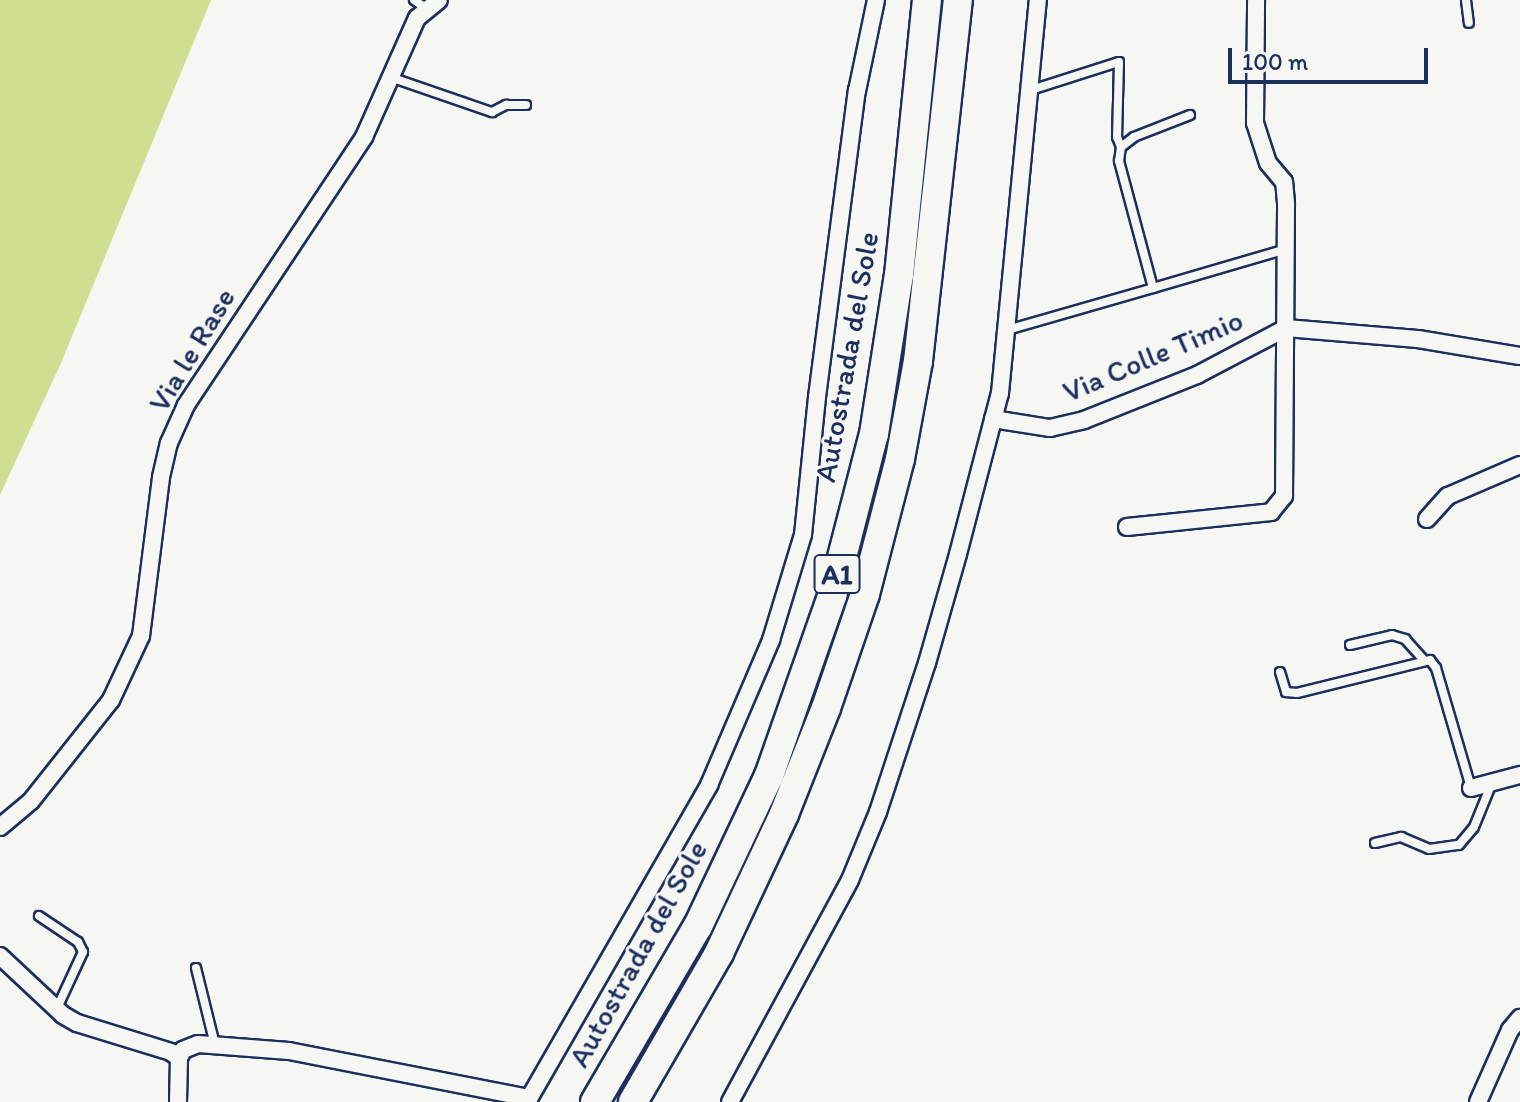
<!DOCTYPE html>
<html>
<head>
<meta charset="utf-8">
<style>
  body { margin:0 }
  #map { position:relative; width:1520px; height:1102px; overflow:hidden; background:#f6f6f2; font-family:Itim,sans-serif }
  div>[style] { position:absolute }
  .green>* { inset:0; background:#d0de92 }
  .roads { filter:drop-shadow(2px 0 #1b2f5e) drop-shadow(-2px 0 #1b2f5e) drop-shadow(0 2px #1b2f5e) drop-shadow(0 -2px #1b2f5e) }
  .lane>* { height:8px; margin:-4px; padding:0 4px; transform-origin:4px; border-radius:4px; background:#f6f6f2 }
  .street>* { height:16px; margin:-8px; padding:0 8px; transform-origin:8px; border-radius:8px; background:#f6f6f2 }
  .highway>* { height:28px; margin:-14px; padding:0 14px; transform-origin:14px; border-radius:14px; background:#f6f6f2 }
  span { translate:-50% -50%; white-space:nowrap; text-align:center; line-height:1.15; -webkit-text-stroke:6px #f6f6f2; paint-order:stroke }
  .shield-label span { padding:2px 6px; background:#f6f6f2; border:2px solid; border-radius:6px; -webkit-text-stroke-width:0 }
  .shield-label { font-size:28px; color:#1b2f5e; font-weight:700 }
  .street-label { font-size:30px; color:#1b2f5e }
  .scale { position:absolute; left:1228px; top:48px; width:200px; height:36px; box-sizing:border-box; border:4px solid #1b2f5e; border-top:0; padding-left:10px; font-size:24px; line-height:28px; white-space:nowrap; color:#1b2f5e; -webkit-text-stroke:6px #f6f6f2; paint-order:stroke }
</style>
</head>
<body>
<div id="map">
  <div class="green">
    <i style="clip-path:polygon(0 0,211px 0,61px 363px,0 495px)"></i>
  </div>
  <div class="roads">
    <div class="lane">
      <i style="left:414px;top:0;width:14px;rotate:34deg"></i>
      <i style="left:1466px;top:0;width:23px;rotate:83deg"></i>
      <i style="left:393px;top:78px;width:105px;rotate:19deg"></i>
      <i style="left:492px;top:112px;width:16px;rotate:-27deg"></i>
      <i style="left:506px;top:105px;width:20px"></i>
      <i style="left:1031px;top:90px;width:92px;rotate:-17.7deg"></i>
      <i style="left:1119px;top:62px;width:75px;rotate:91.5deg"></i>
      <i style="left:1117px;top:137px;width:11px;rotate:68deg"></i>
      <i style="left:1190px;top:115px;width:60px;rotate:158.6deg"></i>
      <i style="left:1134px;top:137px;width:16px;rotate:142deg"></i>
      <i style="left:1121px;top:147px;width:14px;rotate:98deg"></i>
      <i style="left:1119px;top:161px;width:131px;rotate:75deg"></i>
      <i style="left:1153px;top:288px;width:139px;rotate:-16.3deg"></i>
      <i style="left:1007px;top:330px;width:152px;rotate:-16deg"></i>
      <i style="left:1350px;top:645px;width:43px;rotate:-13.4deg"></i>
      <i style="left:1392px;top:635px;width:14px;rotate:17deg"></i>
      <i style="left:1405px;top:639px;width:27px;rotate:48deg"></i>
      <i style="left:1280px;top:672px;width:21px;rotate:73deg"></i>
      <i style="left:1286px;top:692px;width:11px;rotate:5deg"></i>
      <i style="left:1297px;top:693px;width:137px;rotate:-13.9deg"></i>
      <i style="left:1430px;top:660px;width:10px;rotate:53deg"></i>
      <i style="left:1436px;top:668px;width:125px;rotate:73.7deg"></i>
      <i style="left:1375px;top:843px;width:27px;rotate:-13deg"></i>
      <i style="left:1401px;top:837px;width:30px;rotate:23deg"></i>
      <i style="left:1429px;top:849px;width:30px;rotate:-8deg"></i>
      <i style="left:1459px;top:845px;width:23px;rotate:-50deg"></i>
      <i style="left:1474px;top:827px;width:48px;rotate:-67.8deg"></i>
      <i style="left:39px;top:916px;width:47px;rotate:33.7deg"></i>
      <i style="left:78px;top:942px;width:11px;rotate:63deg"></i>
      <i style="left:83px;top:952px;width:62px;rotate:114.9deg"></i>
      <i style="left:196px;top:968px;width:79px;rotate:76.1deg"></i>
    </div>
    <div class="street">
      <i style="left:993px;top:419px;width:58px;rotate:9deg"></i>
      <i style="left:1050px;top:428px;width:35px;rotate:-13deg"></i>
      <i style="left:1084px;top:420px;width:122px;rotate:-21.7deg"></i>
      <i style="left:1197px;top:375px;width:101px;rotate:-27.8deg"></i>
      <i style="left:1286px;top:328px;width:132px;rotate:4.8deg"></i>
      <i style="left:1418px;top:339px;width:103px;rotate:9.5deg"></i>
      <i style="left:1427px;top:519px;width:31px;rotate:-48deg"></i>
      <i style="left:1448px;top:496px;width:78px;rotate:-23.3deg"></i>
      <i style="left:1127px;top:527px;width:145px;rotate:-5.9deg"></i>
      <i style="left:1271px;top:512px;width:21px;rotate:-51deg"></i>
      <i style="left:1284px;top:496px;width:293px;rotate:-89.6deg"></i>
      <i style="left:1286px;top:203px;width:21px;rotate:-95deg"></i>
      <i style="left:1284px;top:182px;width:25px;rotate:-130deg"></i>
      <i style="left:1268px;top:163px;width:42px;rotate:-108deg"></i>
      <i style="left:1255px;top:123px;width:123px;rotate:-89.5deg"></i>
      <i style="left:1471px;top:788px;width:51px;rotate:-14.9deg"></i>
      <i style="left:0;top:827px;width:40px;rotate:-40deg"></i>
      <i style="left:31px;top:801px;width:129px;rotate:-51.6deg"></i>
      <i style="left:111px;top:700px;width:71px;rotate:-64.9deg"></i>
      <i style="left:141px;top:636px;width:160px;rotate:-82.8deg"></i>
      <i style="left:161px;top:477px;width:35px;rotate:-77deg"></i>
      <i style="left:169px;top:443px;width:42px;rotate:-65.9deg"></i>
      <i style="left:186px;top:405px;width:322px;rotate:-56.4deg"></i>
      <i style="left:364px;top:137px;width:130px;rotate:-66deg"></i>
      <i style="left:417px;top:18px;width:28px;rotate:-39deg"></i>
      <i style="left:0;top:956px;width:86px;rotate:43.1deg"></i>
      <i style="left:63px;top:1015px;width:16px;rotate:30deg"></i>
      <i style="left:77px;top:1023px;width:98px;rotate:17.1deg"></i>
      <i style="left:171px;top:1052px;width:10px;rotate:37deg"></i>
      <i style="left:179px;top:1058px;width:9px;rotate:-63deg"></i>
      <i style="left:183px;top:1050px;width:16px;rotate:-22deg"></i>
      <i style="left:198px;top:1044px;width:91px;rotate:4.4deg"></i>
      <i style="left:289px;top:1051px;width:245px;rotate:11.1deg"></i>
      <i style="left:178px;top:1102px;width:44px;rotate:-88.7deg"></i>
      <i style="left:527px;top:1102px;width:366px;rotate:-60.1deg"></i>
      <i style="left:709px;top:785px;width:158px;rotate:-66.8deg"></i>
      <i style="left:771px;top:640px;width:110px;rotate:-73.1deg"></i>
      <i style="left:803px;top:535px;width:139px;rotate:-84.2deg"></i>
      <i style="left:817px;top:397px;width:309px;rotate:-82.6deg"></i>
      <i style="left:857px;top:91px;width:93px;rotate:-78.2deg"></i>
      <i style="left:730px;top:1102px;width:252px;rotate:-61.6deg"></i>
      <i style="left:850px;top:880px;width:74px;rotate:-67.6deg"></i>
      <i style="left:878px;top:812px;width:157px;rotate:-71.8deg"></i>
      <i style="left:927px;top:663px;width:113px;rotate:-74.1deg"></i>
      <i style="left:958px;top:554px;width:166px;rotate:-75.4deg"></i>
      <i style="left:1000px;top:393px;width:395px;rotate:-84.5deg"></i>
      <i style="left:1478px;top:1102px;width:79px;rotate:-66deg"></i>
      <i style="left:1510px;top:1030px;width:16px;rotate:-50deg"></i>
    </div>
    <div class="highway">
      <i style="left:595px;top:1102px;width:204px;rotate:-59.7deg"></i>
      <i style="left:698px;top:926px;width:166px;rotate:-64.7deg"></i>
      <i style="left:769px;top:776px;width:191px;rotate:-70.7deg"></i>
      <i style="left:832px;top:596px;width:167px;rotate:-75.5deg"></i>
      <i style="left:874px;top:434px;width:161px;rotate:-81.1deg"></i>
      <i style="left:899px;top:275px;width:276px;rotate:-84.2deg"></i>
      <i style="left:633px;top:1102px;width:172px;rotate:-60deg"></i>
      <i style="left:719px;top:953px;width:153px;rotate:-64.9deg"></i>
      <i style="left:784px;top:814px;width:114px;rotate:-68.4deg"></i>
      <i style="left:826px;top:708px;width:120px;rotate:-71.1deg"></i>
      <i style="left:865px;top:594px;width:139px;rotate:-75.5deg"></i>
      <i style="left:900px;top:459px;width:100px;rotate:-79.6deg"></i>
      <i style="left:918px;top:361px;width:363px;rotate:-83.7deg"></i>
    </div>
  </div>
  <div class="shield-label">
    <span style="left:837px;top:574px">A1</span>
  </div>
  <div class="street-label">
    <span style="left:192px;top:350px;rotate:-59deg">Via le Rase</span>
    <span style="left:1153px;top:356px;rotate:-23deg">Via Colle Timio</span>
    <span style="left:847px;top:357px;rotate:-80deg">Autostrada del Sole</span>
    <span style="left:638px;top:954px;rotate:-61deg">Autostrada del Sole</span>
  </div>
  <div class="scale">100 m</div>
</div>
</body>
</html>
